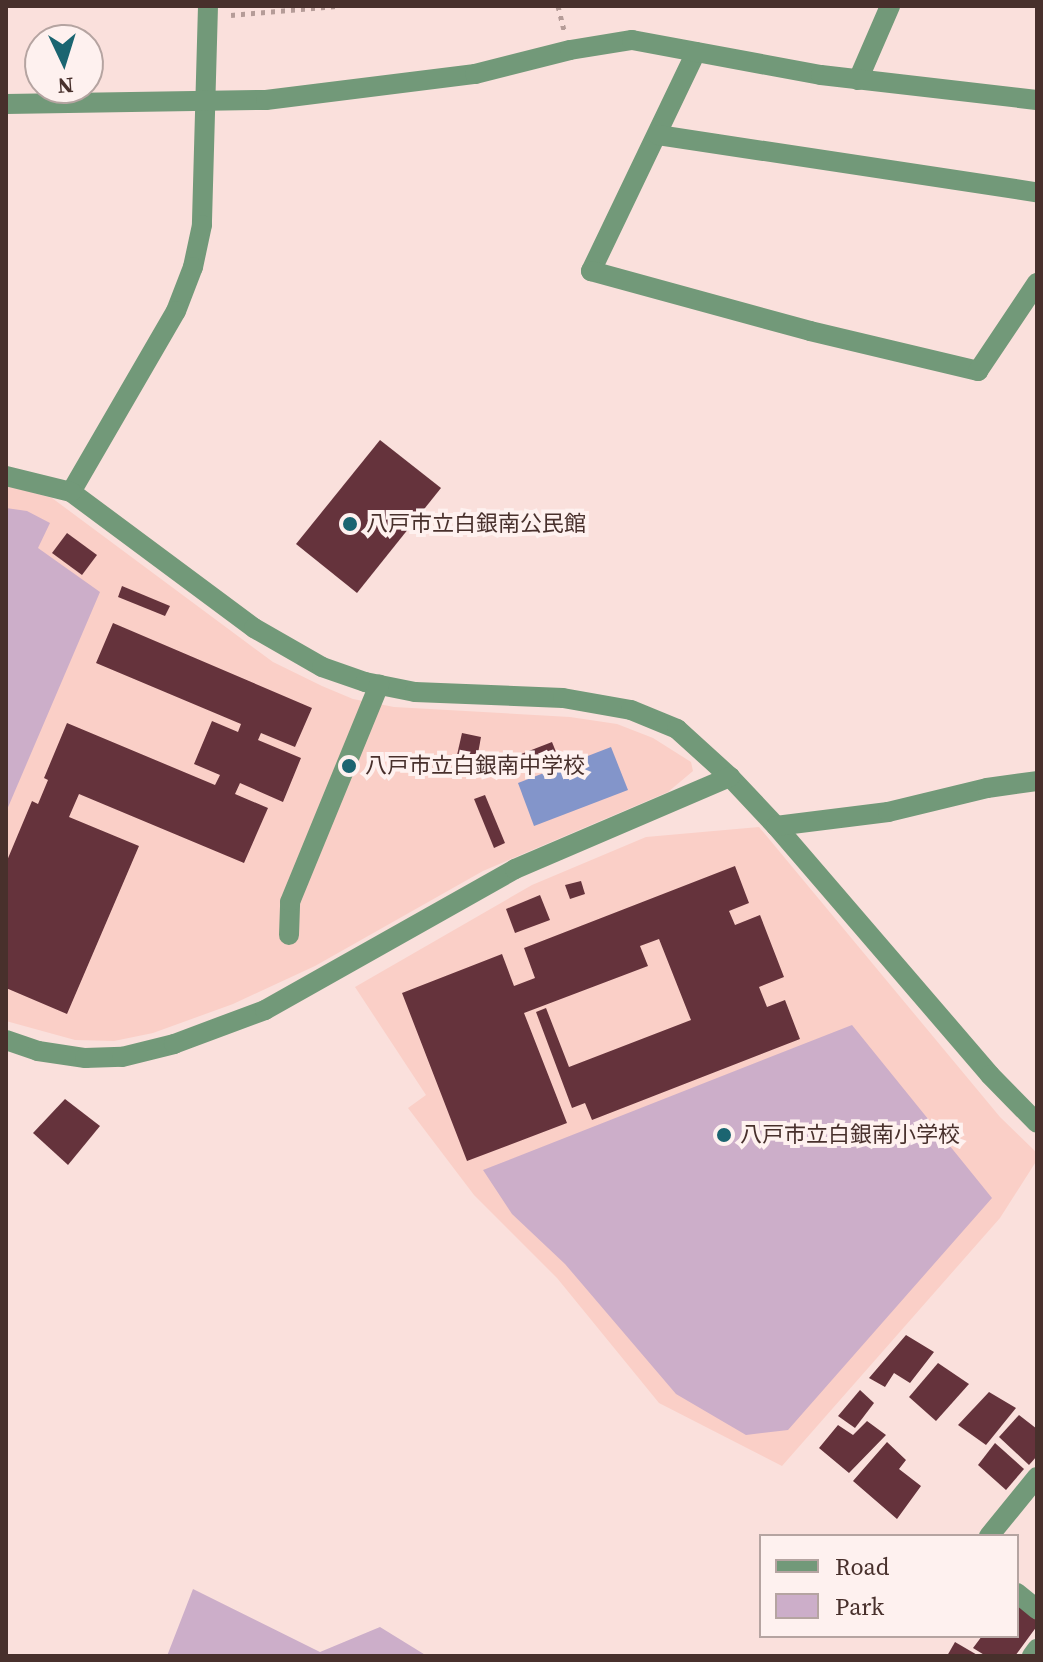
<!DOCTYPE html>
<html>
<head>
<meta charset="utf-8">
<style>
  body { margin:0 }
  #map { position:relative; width:1043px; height:1662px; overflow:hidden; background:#fae0dc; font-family:"Source Serif 4","Noto Sans JP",serif }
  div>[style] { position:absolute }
  .built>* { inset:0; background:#facfc7 }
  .green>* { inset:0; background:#ccaec9 }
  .water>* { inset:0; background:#8395ca }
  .building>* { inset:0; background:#65333c }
  .path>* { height:5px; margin-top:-2.5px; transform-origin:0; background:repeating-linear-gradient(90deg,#b59c98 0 4px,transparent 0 10px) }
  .minor>* { height:20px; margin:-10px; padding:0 10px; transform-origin:10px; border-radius:10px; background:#729979 }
  .dots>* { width:22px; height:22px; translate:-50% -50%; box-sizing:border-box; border:4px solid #fef1ef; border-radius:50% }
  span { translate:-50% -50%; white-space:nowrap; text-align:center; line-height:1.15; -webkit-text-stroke:8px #fef1ef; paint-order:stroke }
  .poi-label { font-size:22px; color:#48302c }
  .left { translate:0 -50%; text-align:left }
  .frame { position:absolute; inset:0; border:8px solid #48302c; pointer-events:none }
  .legend { position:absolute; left:759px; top:1534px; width:260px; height:104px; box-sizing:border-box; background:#fef1ef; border:2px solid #b5a4a1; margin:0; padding:10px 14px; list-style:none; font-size:24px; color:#48302c }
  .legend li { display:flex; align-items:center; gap:16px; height:40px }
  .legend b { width:40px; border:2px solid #b5a4a1 }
  .north { position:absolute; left:24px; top:24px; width:80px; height:80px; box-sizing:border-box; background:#fef1ef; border:2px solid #b5a4a1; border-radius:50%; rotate:176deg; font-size:22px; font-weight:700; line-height:32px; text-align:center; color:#48302c }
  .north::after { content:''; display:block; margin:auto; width:28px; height:36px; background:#1b6571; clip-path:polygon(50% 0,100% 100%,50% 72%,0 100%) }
</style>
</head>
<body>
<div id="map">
  <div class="built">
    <i style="clip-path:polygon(6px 485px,52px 498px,273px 662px,322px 686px,353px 699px,394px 707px,570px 717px,617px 724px,653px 738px,691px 762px,693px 771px,668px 792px,483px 871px,315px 966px,233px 1004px,153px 1033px,114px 1041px,75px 1040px,6px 1021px)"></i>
    <i style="clip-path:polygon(759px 827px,1000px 1117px,1037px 1153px,1037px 1160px,1000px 1218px,782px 1466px,659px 1403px,557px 1278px,474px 1195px,408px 1108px,426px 1095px,355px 987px,532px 885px,646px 837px)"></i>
  </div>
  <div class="green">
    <i style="clip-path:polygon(6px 508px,27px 511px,50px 523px,38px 548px,100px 592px,6px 812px)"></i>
    <i style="clip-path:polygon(852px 1025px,992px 1198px,788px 1430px,746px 1435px,676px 1394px,565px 1264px,512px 1214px,483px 1170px)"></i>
    <i style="clip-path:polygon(193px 1589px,320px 1652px,380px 1627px,427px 1656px,167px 1656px)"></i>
  </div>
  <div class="water">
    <i style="clip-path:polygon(611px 747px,628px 790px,534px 826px,518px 783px)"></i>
  </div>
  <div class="building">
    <i style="clip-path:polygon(380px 440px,441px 488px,357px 593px,296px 544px)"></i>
    <i style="clip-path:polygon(67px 533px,97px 555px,82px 575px,52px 553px)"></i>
    <i style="clip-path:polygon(122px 586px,170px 606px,165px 616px,118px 597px)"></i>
    <i style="clip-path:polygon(113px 623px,312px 708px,295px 747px,261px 733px,258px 740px,301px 758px,283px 802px,240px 783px,235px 794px,268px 808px,244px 863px,79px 794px,69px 817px,139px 846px,67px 1014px,6px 988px,6px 863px,32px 801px,38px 804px,48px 780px,44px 778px,67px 723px,215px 785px,220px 775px,194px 764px,212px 721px,238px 732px,241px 724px,96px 663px)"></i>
    <i style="clip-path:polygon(462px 733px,481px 737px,477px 759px,457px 755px)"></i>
    <i style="clip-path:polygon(552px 742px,556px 752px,520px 766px,516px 756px)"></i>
    <i style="clip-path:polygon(485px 795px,505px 843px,494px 848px,474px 799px)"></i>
    <i style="clip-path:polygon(735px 866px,749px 903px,729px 911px,735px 925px,760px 915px,784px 977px,759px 987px,767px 1007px,785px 1000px,800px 1039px,592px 1120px,585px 1103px,572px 1108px,536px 1012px,546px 1008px,569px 1067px,691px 1020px,659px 939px,640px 946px,648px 966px,524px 1013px,567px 1123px,467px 1161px,402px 993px,502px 954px,514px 986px,535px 978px,524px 948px)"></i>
    <i style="clip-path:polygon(581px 881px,585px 894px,570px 899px,565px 885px)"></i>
    <i style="clip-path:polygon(540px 895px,550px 920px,515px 933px,506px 909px)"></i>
    <i style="clip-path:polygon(65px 1099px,100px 1126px,68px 1165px,33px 1133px)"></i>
    <i style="clip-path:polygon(906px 1335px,934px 1352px,910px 1383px,894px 1373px,885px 1387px,869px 1378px)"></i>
    <i style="clip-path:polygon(938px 1363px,969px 1384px,936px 1421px,909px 1397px)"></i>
    <i style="clip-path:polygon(860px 1390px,874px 1403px,855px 1428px,838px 1416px)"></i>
    <i style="clip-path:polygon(989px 1392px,1016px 1408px,986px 1445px,958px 1425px)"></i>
    <i style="clip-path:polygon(1019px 1415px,1037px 1429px,1037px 1456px,1029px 1465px,999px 1437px)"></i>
    <i style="clip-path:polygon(867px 1421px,886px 1435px,849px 1473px,819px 1448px,838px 1425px,853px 1435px)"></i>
    <i style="clip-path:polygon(887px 1442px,906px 1460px,899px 1469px,921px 1486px,897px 1519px,853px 1481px)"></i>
    <i style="clip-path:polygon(995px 1443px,1024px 1469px,1006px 1490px,978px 1465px)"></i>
    <i style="clip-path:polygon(1017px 1605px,1037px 1621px,1037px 1626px,1015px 1656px,986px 1656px,973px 1648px,982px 1636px,1017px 1636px)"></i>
    <i style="clip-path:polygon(955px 1642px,979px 1656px,947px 1656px)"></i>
  </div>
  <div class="path">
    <i style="left:558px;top:6px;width:25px;rotate:76deg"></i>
    <i style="left:231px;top:15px;width:106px;rotate:-4.9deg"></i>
  </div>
  <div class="minor">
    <i style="left:208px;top:6px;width:219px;rotate:91.6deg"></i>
    <i style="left:202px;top:225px;width:43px;rotate:102.1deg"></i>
    <i style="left:193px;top:267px;width:47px;rotate:111.1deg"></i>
    <i style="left:176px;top:311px;width:209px;rotate:120.1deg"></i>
    <i style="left:71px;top:492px;width:228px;rotate:36.6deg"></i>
    <i style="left:254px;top:628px;width:78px;rotate:29.8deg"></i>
    <i style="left:322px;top:667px;width:46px;rotate:19.2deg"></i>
    <i style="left:365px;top:682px;width:51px;rotate:11.3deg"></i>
    <i style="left:415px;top:692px;width:148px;rotate:2.3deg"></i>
    <i style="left:563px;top:698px;width:69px;rotate:10deg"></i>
    <i style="left:631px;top:710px;width:50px;rotate:22.4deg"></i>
    <i style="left:677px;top:729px;width:72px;rotate:42.2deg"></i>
    <i style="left:730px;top:777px;width:67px;rotate:46.8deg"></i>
    <i style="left:776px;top:826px;width:328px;rotate:49.3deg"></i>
    <i style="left:990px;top:1075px;width:67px;rotate:45.6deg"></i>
    <i style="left:696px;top:52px;width:243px;rotate:115.6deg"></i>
    <i style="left:591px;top:271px;width:227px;rotate:15.3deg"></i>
    <i style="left:810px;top:331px;width:173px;rotate:13.4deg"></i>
    <i style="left:978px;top:371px;width:106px;rotate:-56.2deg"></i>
    <i style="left:858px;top:80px;width:81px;rotate:-66.6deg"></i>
    <i style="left:6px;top:104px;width:260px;rotate:-0.9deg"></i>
    <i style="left:266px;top:100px;width:211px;rotate:-7.1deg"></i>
    <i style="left:475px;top:74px;width:98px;rotate:-14.2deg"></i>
    <i style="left:570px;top:50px;width:63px;rotate:-9.2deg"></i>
    <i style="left:632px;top:40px;width:192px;rotate:10.5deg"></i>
    <i style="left:821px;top:75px;width:217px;rotate:6.6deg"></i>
    <i style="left:658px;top:135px;width:383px;rotate:8.6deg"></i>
    <i style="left:6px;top:476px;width:67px;rotate:13.8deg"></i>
    <i style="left:776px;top:826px;width:113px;rotate:-7.1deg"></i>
    <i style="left:888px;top:812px;width:102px;rotate:-13.6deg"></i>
    <i style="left:987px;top:788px;width:50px;rotate:-8deg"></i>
    <i style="left:289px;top:935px;width:33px;rotate:-88deg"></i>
    <i style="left:290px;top:902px;width:235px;rotate:-67.7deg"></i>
    <i style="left:6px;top:1040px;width:34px;rotate:19deg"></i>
    <i style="left:38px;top:1051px;width:48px;rotate:8.5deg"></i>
    <i style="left:85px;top:1058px;width:37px;rotate:-2deg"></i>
    <i style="left:122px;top:1057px;width:54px;rotate:-14deg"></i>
    <i style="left:174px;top:1044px;width:97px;rotate:-20.5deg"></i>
    <i style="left:265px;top:1010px;width:287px;rotate:-29.4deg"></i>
    <i style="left:515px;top:869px;width:234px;rotate:-23.2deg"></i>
    <i style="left:989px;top:1536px;width:76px;rotate:-50.9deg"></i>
    <i style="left:1017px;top:1593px;width:26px;rotate:39deg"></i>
    <i style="left:1032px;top:1656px;width:9px;rotate:-54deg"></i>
  </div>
  <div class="dots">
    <i style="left:350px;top:524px;background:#1b6571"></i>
    <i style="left:349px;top:766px;background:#1b6571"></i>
    <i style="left:724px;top:1135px;background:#1b6571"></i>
  </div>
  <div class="poi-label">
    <span class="left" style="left:366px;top:524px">八戸市立白銀南公民館</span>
    <span class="left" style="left:365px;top:766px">八戸市立白銀南中学校</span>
    <span class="left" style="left:740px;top:1135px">八戸市立白銀南小学校</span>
  </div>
  <div class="frame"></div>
  <ul class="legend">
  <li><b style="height:10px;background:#729979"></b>Road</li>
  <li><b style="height:22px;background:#ccaec9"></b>Park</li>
  </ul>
  <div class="north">N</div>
</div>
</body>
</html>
